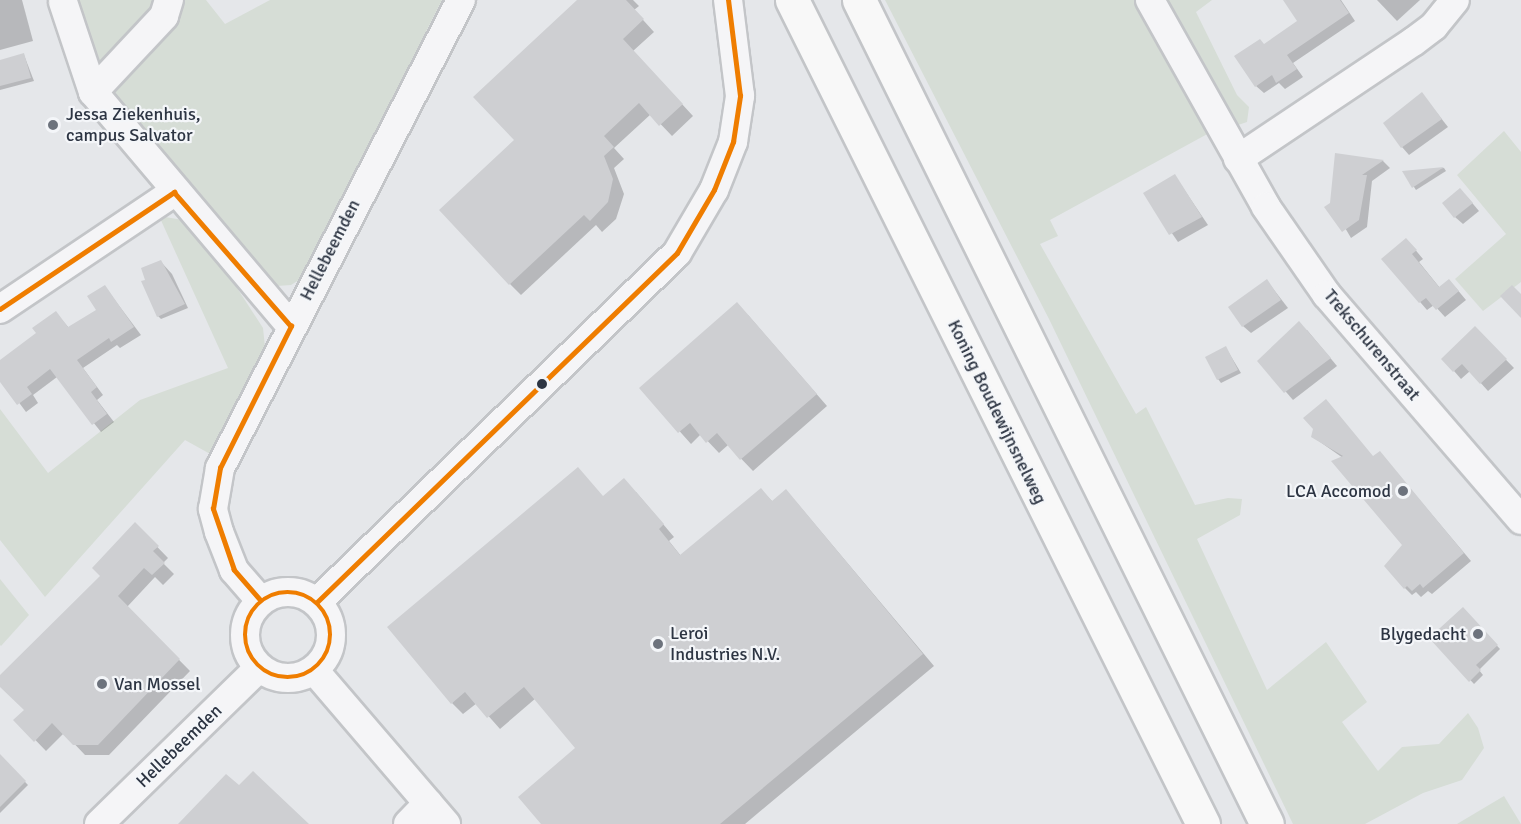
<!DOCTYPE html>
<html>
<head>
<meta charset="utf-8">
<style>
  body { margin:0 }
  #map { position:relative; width:1521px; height:824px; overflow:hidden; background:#e5e7ea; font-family:Signika,sans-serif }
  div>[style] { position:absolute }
  .green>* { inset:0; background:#d6ddd6 }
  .shadow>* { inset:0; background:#0003 }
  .building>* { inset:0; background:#cecfd2 }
  .roads { filter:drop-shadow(2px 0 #c3c5c8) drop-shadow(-2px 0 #c3c5c8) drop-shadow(0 2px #c3c5c8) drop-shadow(0 -2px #c3c5c8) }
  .minor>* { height:28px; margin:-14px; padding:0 14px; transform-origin:14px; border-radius:14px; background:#f5f5f7 }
  .minor>.ring { margin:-14px; padding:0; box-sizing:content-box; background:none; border:28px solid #f5f5f7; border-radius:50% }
  .highway>* { height:33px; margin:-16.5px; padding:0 16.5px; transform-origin:16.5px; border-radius:16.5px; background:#f8f8f8 }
  .bus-1>* { height:4.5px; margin:-2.25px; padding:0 2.25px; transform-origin:2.25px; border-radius:2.25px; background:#ef7d00 }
  .bus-1>.ring { margin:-2.25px; padding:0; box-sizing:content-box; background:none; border:4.5px solid #ef7d00; border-radius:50% }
  .dots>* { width:16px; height:16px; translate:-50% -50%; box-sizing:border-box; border:3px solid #f4f6f9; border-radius:50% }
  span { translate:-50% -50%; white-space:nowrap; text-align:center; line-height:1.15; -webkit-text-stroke:4.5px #f4f6f9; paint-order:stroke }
  .poi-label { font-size:18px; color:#2d3543 }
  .left { translate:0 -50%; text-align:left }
  .right { translate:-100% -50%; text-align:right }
  .street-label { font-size:18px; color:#2d3543 }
</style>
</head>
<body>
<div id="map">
  <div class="green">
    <i style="clip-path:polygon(72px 0,162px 0,99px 66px)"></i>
    <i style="clip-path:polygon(178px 0,206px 0,225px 24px,270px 0,442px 0,302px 278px,291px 285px,277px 286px,264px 279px,111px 95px)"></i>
    <i style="clip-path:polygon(885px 0,1136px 0,1211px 132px,1050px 220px,1058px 236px,1040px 244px,1136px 414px,1146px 407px,1195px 505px,1228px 498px,1242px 499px,1240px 515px,1197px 539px,1267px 690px,1326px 642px,1367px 702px,1342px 722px,1378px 771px,1402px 747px,1439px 744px,1468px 713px,1478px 728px,1484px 748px,1462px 780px,1423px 793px,1365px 824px,1293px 824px,1049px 319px)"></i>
    <i style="clip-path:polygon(1162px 0,1212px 0,1196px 12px,1237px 95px,1249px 107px,1247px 122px,1232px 127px)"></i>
    <i style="clip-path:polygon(1504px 131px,1521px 152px,1521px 282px,1483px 311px,1455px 279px,1506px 234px,1457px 175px)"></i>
    <i style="clip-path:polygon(159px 216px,183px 220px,206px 240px,263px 328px,265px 347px,212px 455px,185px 440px,45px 597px,0 540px,0 409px,48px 473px,140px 400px,228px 368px)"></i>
    <i style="clip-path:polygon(0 579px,29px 615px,1px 646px,0 645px)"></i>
    <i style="clip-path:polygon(1504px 796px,1521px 824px,1457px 824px)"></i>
  </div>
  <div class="shadow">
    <i style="clip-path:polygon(0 0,22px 0,33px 41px,0 50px)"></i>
    <i style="clip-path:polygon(580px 0,633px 0,639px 6px,634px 10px,654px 32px,633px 51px,693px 116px,672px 136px,651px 114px,614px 148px,624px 159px,614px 168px,624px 194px,616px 219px,602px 232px,596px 225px,521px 295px,510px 284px,516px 140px)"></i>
    <i style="clip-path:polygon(1285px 0,1341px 0,1355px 21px,1293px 63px,1303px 77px,1285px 89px,1279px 83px,1264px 93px,1256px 86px,1299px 21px)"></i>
    <i style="clip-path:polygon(1377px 0,1420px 0,1397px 21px)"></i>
    <i style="clip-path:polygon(24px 55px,34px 81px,0 90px,0 61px)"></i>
    <i style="clip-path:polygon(1422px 94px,1448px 127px,1409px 155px,1402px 147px)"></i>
    <i style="clip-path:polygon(1336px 155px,1383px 161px,1390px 168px,1372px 181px,1367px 227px,1351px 238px,1331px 204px)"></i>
    <i style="clip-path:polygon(1444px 168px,1446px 171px,1416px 190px,1404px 172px)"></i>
    <i style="clip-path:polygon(1175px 176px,1208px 225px,1178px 242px,1145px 194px)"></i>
    <i style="clip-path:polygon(1468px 198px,1479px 211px,1463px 224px,1455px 217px)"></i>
    <i style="clip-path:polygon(1413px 247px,1423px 259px,1419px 262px,1440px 288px,1456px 288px,1466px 300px,1445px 317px,1434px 305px,1427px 310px,1383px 259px)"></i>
    <i style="clip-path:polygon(161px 262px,172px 274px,188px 308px,161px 319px,158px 316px)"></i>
    <i style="clip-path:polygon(1267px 281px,1288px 308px,1251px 333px,1243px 326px)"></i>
    <i style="clip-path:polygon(105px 287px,141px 335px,120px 348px,117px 345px,83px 368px,103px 395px,97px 400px,114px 422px,101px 432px,57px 377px,33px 395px,38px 403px,26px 412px,0 377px,0 362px,38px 333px,56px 313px,69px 328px,98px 311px)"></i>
    <i style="clip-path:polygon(748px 315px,827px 406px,753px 471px,728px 445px,719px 453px,701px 434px,691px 444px,641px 388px)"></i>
    <i style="clip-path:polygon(1475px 328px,1514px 368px,1488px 391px,1470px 371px,1461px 379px,1454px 371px)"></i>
    <i style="clip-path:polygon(1307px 330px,1337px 366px,1293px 400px,1259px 361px)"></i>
    <i style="clip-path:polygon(1226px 348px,1241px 373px,1221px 383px,1218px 379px)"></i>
    <i style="clip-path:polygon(1313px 437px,1374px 458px,1380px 453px,1471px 561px,1432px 594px,1428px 591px,1421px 597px,1416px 592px,1412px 595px,1405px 588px,1404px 545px,1343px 458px)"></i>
    <i style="clip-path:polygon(761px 490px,773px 502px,797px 503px,934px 666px,745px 824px,543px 824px,577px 748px,536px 698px,500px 729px,477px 703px,463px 714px,452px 703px,604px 497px,636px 492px,674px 537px,669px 541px,681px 556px)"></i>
    <i style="clip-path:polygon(135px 524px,168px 558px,163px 563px,174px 574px,163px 585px,155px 577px,127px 607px,190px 671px,109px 755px,85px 755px,64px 733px,46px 751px,16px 720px,26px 710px,0 685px,0 677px,102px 576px)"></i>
    <i style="clip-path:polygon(1463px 609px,1500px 649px,1479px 670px,1483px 675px,1474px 684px,1431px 638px)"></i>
    <i style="clip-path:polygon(0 756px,28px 785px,0 813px)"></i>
  </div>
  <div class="building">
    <i style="clip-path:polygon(577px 0,626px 0,644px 19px,623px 39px,683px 104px,659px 126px,639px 103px,604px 136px,614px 147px,604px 156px,613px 179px,608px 202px,590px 221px,584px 215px,509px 285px,439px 210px,514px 140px,473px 97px)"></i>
    <i style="clip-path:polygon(1283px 0,1340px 0,1349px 13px,1287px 55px,1297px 69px,1276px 83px,1272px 75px,1255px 87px,1234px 56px,1260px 39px,1264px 44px,1297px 21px)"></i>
    <i style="clip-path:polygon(24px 53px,31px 78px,0 86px,0 60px)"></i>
    <i style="clip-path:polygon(1422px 92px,1442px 119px,1401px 148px,1383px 123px)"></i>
    <i style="clip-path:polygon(1335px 153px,1384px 160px,1362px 175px,1367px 175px,1359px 220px,1342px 232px,1324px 207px,1330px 203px)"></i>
    <i style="clip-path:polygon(1444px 167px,1412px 188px,1402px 171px)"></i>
    <i style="clip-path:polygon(1175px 174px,1202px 217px,1169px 235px,1143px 193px)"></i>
    <i style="clip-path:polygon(1460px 188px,1473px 203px,1454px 218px,1442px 203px)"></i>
    <i style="clip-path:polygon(1406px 238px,1417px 250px,1412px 254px,1439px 287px,1449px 279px,1459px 291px,1436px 310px,1426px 298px,1419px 303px,1381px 259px)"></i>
    <i style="clip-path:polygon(161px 260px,185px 304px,157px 317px,141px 281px,145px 280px,141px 268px)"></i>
    <i style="clip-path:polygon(1267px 279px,1281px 300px,1242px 327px,1228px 307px)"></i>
    <i style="clip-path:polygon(105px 285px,134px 327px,111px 342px,109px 338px,77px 360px,97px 387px,91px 392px,107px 414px,92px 425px,50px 369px,27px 387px,32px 394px,17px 405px,0 382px,0 360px,36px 333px,32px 328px,56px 311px,68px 327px,96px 310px,87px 296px)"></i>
    <i style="clip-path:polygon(1512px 285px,1521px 294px,1521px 318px,1500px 296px)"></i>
    <i style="clip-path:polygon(737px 302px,817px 394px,740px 460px,717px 433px,706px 443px,690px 423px,678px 433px,639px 388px)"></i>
    <i style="clip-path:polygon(1299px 321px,1331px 358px,1284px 393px,1257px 361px)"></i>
    <i style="clip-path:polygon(1475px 326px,1507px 359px,1480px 384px,1462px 364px,1453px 372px,1441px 359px)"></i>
    <i style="clip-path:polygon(1226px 346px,1238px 370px,1217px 380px,1205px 357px)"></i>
    <i style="clip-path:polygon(1326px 399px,1373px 456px,1380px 451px,1464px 553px,1423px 588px,1420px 584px,1412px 591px,1407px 586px,1404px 589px,1384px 566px,1402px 545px,1331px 461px,1343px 456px,1311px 437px,1313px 429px,1303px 418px)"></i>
    <i style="clip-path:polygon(578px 467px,603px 496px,624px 478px,664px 524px,659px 529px,680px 555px,761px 488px,772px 501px,786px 489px,923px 654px,720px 824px,541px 824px,518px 797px,575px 748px,524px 687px,487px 718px,465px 692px,451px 704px,387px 627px)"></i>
    <i style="clip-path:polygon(135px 522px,159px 546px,153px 551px,165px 563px,152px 575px,144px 568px,118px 596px,180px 659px,98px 745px,73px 745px,52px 723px,34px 742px,13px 720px,24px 710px,0 687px,0 675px,100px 576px,92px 568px)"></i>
    <i style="clip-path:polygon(1463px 607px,1498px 645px,1476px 665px,1481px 670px,1469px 682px,1429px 638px)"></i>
    <i style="clip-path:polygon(0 754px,26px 781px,0 807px)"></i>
    <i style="clip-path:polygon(253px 771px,309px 824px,178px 824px,226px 774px,239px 785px)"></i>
  </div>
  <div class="roads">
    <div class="minor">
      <i style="left:1150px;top:0;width:237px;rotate:60.7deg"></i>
      <i style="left:1266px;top:207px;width:107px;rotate:55.3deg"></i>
      <i style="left:1327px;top:295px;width:297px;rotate:49.2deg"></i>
      <i style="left:63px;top:2px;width:95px;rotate:71.6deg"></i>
      <i style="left:93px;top:92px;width:307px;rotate:49.8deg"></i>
      <i style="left:93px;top:92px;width:104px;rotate:-46.9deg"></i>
      <i style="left:164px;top:16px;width:17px;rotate:-73deg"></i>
      <i style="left:1238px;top:159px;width:211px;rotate:-33.8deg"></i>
      <i style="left:1413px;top:42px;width:26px;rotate:-37deg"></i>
      <i style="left:1434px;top:26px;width:33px;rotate:-51deg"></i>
      <i style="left:0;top:309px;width:210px;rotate:-33.9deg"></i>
      <i class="ring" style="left:245px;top:592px;width:58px;height:58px"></i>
      <i style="left:260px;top:600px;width:40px;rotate:-131deg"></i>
      <i style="left:234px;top:570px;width:41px;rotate:-111.5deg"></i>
      <i style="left:219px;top:532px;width:24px;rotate:-105deg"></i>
      <i style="left:213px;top:509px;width:42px;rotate:-80.3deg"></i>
      <i style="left:220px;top:468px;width:526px;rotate:-62.75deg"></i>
      <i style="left:317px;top:602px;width:501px;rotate:-44.11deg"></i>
      <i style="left:677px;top:253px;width:73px;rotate:-59.6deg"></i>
      <i style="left:714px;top:190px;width:52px;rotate:-68.4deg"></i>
      <i style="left:733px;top:142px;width:47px;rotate:-81.3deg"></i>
      <i style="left:740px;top:96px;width:97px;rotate:-97.1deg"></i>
      <i style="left:314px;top:670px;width:203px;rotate:49.4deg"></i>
      <i style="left:99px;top:824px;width:223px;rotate:-44.3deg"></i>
      <i style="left:408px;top:824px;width:29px;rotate:-46deg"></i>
    </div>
    <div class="highway">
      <i style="left:792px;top:0;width:921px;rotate:63.49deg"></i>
      <i style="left:859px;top:0;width:919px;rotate:63.66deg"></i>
    </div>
  </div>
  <div class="bus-1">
    <i style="left:174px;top:192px;width:178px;rotate:48.9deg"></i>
    <i style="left:0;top:309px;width:210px;rotate:-33.9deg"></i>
    <i class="ring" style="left:245px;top:592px;width:81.5px;height:81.5px"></i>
    <i style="left:260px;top:600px;width:40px;rotate:-131deg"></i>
    <i style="left:234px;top:570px;width:65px;rotate:-109deg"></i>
    <i style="left:213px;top:509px;width:42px;rotate:-80.3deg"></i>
    <i style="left:220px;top:468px;width:159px;rotate:-63.4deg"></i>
    <i style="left:317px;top:602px;width:501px;rotate:-44.11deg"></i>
    <i style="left:677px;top:253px;width:73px;rotate:-59.6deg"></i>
    <i style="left:714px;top:190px;width:52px;rotate:-68.4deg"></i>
    <i style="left:733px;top:142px;width:47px;rotate:-81.3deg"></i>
    <i style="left:740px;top:96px;width:97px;rotate:-97.1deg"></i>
  </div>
  <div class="dots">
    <i style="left:53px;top:125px;background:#6d737d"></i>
    <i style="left:542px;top:384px;background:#2d3543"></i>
    <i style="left:1403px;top:491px;background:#6d737d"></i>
    <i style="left:1478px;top:634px;background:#6d737d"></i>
    <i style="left:658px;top:644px;background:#6d737d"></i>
    <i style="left:102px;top:684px;background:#6d737d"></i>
  </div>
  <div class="poi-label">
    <span class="left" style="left:66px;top:125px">Jessa Ziekenhuis,<br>campus Salvator</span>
    <span class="right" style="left:1391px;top:491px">LCA Accomod</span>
    <span class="left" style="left:670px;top:644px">Leroi<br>Industries N.V.</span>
    <span class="right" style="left:1466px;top:634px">Blygedacht</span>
    <span class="left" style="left:114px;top:684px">Van Mossel</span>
  </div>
  <div class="street-label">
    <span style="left:330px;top:250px;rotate:-63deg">Hellebeemden</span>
    <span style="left:1372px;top:345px;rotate:50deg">Trekschurenstraat</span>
    <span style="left:997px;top:412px;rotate:64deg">Koning Boudewijnsnelweg</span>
    <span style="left:179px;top:746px;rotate:-44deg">Hellebeemden</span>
  </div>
</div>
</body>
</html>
